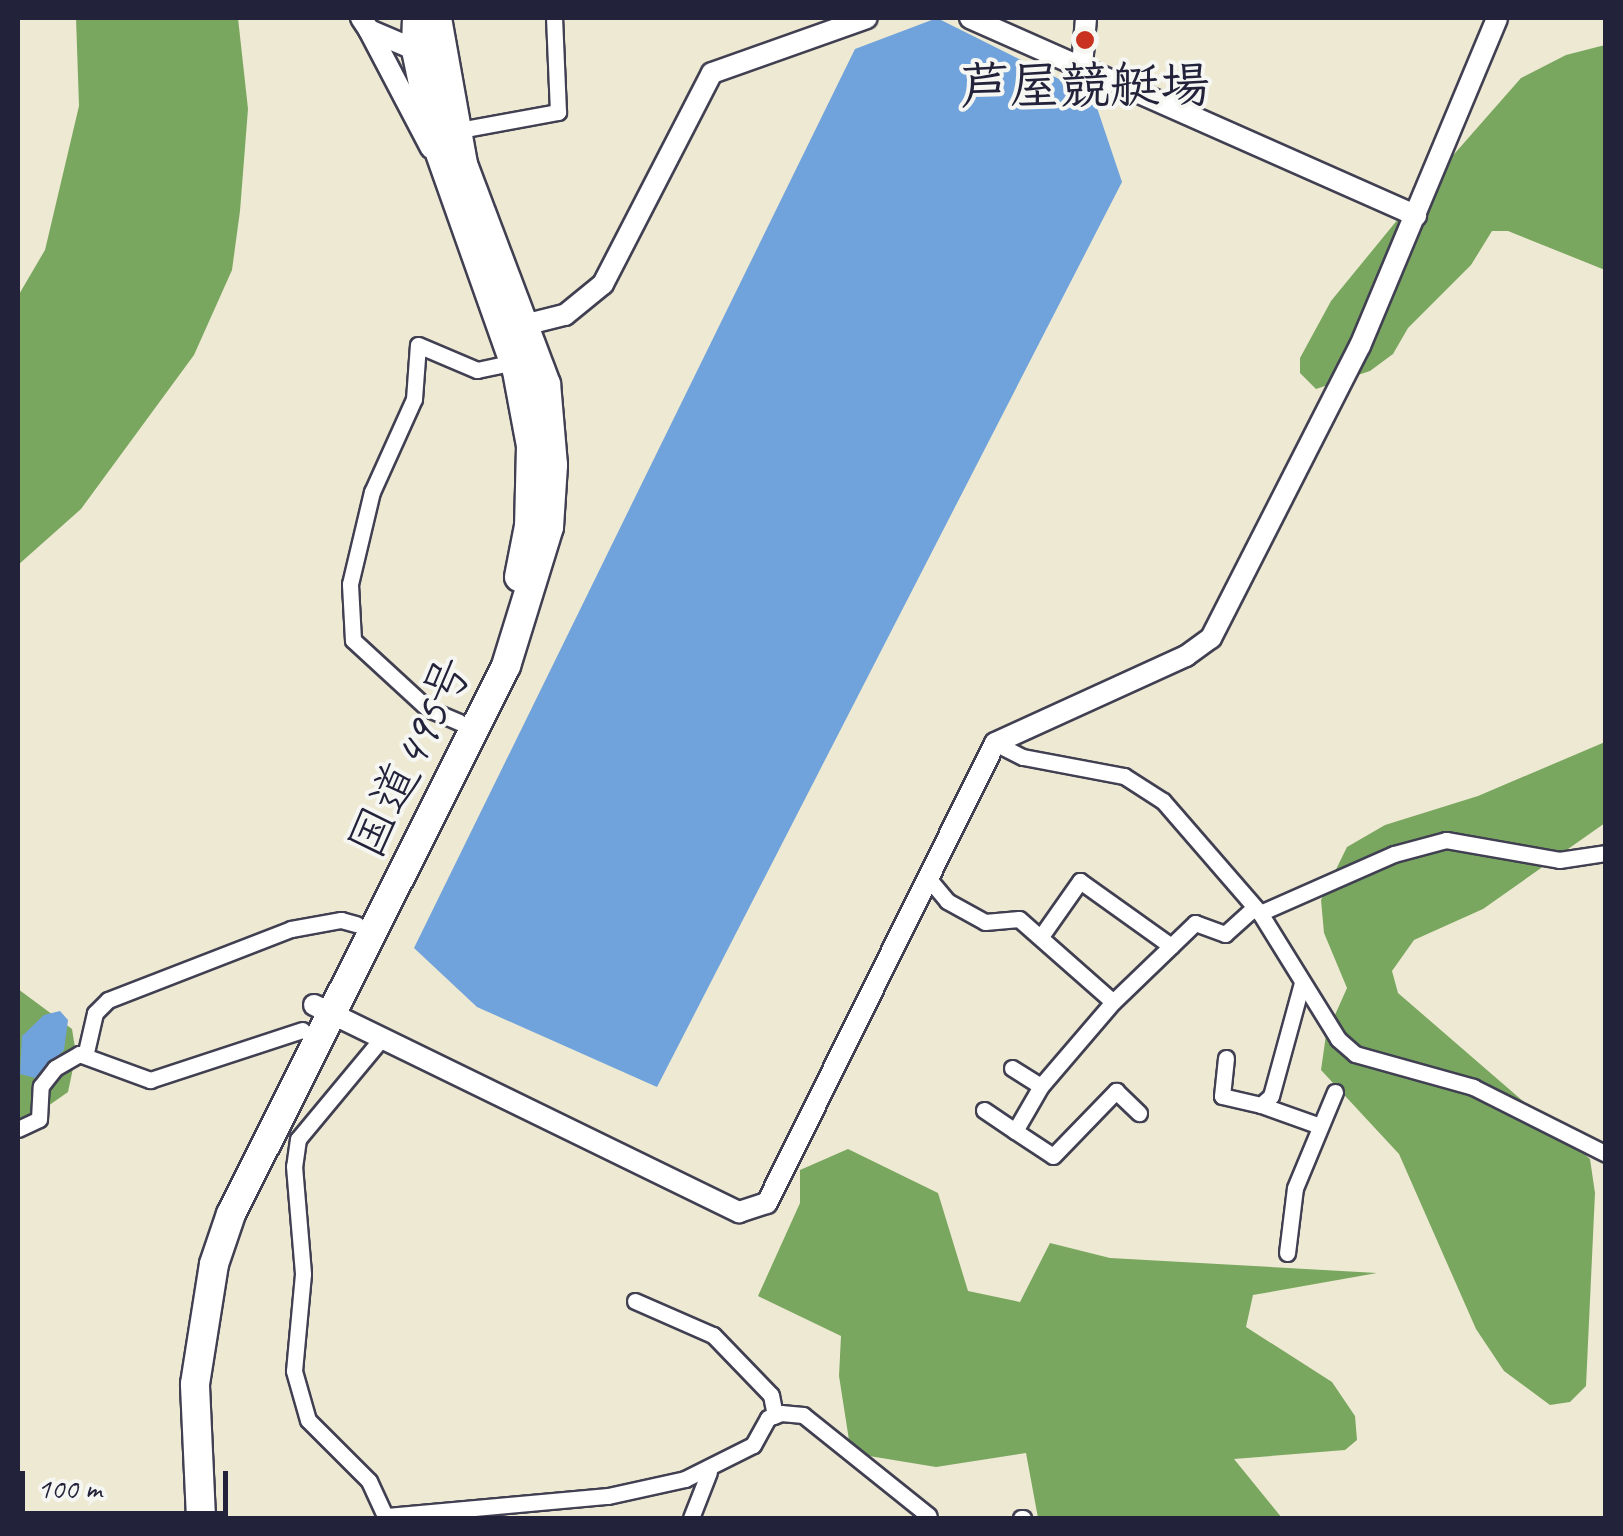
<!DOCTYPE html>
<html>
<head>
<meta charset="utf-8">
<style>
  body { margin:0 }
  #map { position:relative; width:1623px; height:1536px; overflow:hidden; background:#eee9d2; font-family:Caveat,"Klee One",sans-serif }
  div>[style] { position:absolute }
  .forest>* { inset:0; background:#7aa760 }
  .water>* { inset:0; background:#70a2db }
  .roads { filter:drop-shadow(2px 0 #414052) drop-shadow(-2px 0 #414052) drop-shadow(0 2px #414052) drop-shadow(0 -2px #414052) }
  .minor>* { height:15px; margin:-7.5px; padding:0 7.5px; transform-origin:7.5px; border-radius:7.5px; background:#fff }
  .tertiary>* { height:20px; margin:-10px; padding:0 10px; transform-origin:10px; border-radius:10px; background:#fff }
  .trunk>* { height:28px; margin:-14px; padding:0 14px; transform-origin:14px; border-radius:14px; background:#fff }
  .dots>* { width:28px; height:28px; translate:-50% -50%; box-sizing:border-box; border:5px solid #f6f6f2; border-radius:50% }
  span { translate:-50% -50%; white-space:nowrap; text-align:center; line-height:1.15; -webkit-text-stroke:8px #f6f6f2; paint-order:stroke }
  .poi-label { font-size:50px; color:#22223b; font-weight:700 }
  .street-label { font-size:50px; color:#22223b }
  .frame { position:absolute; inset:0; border:20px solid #22223b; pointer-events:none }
  .scale { position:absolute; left:20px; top:1471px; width:208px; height:45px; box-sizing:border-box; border:5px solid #22223b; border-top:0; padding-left:12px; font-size:30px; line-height:35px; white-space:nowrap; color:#22223b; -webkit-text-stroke:8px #f6f6f2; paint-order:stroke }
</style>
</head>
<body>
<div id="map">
  <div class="forest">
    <i style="clip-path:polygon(76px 18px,238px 18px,248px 109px,240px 211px,232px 270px,194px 355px,81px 509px,18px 565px,18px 296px,45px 250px,79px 106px)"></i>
    <i style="clip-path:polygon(1605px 45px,1605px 270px,1508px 231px,1492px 231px,1471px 265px,1408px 328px,1393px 354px,1370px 371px,1316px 389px,1300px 373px,1300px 358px,1331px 301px,1412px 202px,1521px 78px,1566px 55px)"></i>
    <i style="clip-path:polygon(1605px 742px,1605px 823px,1483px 909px,1414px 940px,1392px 971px,1398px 993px,1590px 1159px,1595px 1193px,1586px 1386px,1570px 1402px,1550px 1405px,1504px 1371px,1476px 1329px,1399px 1154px,1321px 1070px,1326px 1035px,1347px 988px,1324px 933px,1321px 900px,1347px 847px,1385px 825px,1478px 796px)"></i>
    <i style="clip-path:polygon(18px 989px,72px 1029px,76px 1054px,68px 1092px,18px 1127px)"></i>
    <i style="clip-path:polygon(848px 1149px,938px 1193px,968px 1291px,1020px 1302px,1050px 1243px,1110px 1258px,1377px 1273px,1253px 1295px,1246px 1327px,1332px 1382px,1355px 1416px,1357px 1440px,1345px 1450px,1234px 1459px,1282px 1518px,1038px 1518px,1026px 1453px,936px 1467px,851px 1453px,839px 1376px,841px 1336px,758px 1296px,800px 1203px,800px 1170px)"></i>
  </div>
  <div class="water">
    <i style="clip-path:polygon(937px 18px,1093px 96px,1122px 182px,657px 1087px,477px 1007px,414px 948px,855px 49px)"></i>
    <i style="clip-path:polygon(60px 1011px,68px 1020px,64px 1050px,35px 1078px,20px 1074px,22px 1036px,44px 1015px)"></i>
  </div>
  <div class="roads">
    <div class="minor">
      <i style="left:454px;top:131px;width:106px;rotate:-10.4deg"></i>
      <i style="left:558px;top:112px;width:94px;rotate:-92.4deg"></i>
      <i style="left:459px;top:722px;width:34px;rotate:-157deg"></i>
      <i style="left:428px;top:709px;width:102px;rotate:-137.4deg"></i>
      <i style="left:353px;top:640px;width:56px;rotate:-93.1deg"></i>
      <i style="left:350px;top:584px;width:95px;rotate:-76.6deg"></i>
      <i style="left:372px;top:492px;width:102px;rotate:-65.7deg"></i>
      <i style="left:414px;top:399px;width:54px;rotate:-85.8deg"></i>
      <i style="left:418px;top:345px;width:64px;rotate:23deg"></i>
      <i style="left:477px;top:370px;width:38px;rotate:-12deg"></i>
      <i style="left:995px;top:743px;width:31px;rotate:27deg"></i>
      <i style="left:1023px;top:757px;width:103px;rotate:10.7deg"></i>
      <i style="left:1124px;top:776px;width:46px;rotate:32.7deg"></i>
      <i style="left:1163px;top:801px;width:148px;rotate:49.1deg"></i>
      <i style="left:1260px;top:913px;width:148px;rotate:58.2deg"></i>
      <i style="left:1338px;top:1039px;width:23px;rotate:41deg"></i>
      <i style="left:1355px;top:1054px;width:123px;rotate:15.6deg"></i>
      <i style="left:1473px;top:1087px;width:149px;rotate:26.7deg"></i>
      <i style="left:928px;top:878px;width:30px;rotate:50deg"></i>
      <i style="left:947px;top:901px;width:43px;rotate:28.9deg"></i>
      <i style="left:985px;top:922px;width:34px;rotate:-5deg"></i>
      <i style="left:1019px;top:919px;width:125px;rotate:41.4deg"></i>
      <i style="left:1113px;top:1002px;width:114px;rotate:-43.9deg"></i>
      <i style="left:1195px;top:923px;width:32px;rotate:20deg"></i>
      <i style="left:1225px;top:934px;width:36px;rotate:-42deg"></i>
      <i style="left:1260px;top:913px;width:146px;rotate:-23.8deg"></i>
      <i style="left:1394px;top:854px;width:54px;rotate:-15.1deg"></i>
      <i style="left:1446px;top:840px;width:115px;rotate:10deg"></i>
      <i style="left:1559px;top:860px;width:48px;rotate:-8.5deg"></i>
      <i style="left:1042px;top:935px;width:66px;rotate:-54.9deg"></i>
      <i style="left:1080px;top:881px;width:112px;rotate:35.5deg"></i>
      <i style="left:382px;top:1038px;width:131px;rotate:129.7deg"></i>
      <i style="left:298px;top:1139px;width:27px;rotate:98deg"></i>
      <i style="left:294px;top:1166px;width:108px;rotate:85.2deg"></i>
      <i style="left:303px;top:1274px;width:97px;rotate:95.3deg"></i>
      <i style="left:294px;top:1371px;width:51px;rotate:74.1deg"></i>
      <i style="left:308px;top:1420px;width:86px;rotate:45deg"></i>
      <i style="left:369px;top:1481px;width:41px;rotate:65.3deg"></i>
      <i style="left:86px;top:1052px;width:40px;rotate:-77deg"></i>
      <i style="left:95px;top:1013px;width:18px;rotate:-45deg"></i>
      <i style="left:108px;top:1000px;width:196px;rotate:-21.2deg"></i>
      <i style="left:291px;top:929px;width:51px;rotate:-10.2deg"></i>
      <i style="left:341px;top:920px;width:16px;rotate:15deg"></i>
      <i style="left:1226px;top:1058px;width:38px;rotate:96deg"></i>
      <i style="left:1222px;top:1096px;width:40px;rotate:13deg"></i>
      <i style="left:1261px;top:1105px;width:13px;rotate:-42deg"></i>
      <i style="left:1271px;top:1096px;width:117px;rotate:-74.7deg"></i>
      <i style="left:1012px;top:1068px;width:34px;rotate:32deg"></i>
      <i style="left:1261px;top:1105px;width:63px;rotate:19.6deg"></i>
      <i style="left:984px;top:1110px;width:37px;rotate:34deg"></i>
      <i style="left:1015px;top:1131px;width:52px;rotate:-60deg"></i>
      <i style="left:1041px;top:1086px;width:111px;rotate:-49.4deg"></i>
      <i style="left:18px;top:1129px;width:23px;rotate:-25deg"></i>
      <i style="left:39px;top:1119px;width:33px;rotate:-87deg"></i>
      <i style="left:41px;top:1086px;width:23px;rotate:-52deg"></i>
      <i style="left:55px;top:1068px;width:28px;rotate:-30deg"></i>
      <i style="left:79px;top:1054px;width:76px;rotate:20.1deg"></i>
      <i style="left:150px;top:1080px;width:160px;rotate:-18.2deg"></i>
      <i style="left:1015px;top:1131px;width:45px;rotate:33.3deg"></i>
      <i style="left:1053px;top:1156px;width:91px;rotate:-45.9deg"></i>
      <i style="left:1116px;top:1091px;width:32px;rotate:44deg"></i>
      <i style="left:1287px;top:1253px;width:65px;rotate:-83deg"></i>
      <i style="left:1295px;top:1188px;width:104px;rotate:-67.4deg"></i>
      <i style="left:635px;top:1301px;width:85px;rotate:23.6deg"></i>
      <i style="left:713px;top:1335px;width:83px;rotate:46deg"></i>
      <i style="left:771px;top:1395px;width:21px;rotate:79deg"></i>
      <i style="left:387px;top:1516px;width:222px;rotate:-5.2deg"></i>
      <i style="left:608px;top:1496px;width:79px;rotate:-12.4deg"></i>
      <i style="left:685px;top:1479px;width:76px;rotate:-26.6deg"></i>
      <i style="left:753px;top:1445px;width:31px;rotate:-61deg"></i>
      <i style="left:768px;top:1418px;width:14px;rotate:-21deg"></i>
      <i style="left:781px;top:1413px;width:22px;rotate:5deg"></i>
      <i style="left:803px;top:1415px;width:161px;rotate:38.7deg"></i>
      <i style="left:691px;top:1518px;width:49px;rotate:-68.6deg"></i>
      <i style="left:1021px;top:1518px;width:2px"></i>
    </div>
    <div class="tertiary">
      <i style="left:361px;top:18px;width:14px;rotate:56deg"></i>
      <i style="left:369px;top:30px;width:51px;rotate:23.1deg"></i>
      <i style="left:970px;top:18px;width:488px;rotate:23.9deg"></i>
      <i style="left:369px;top:30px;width:133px;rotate:62.3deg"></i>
      <i style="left:1082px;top:66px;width:48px;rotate:-85.2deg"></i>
      <i style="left:514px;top:320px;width:15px;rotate:16deg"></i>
      <i style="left:528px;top:324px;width:38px;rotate:-14deg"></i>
      <i style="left:565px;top:315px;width:49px;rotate:-39.2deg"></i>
      <i style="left:603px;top:284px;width:237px;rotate:-62.7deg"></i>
      <i style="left:712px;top:73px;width:164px;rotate:-19.5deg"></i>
      <i style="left:314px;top:1005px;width:473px;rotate:26deg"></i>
      <i style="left:739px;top:1212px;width:29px;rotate:-18deg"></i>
      <i style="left:767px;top:1203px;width:513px;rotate:-63.63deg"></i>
      <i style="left:995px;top:743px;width:210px;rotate:-24.5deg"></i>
      <i style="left:1186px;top:656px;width:31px;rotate:-36deg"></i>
      <i style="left:1211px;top:638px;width:328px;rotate:-63deg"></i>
      <i style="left:1360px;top:346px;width:355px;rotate:-67.3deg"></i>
    </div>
    <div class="trunk">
      <i style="left:417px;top:18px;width:32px;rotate:92deg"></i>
      <i style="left:416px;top:50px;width:88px;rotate:78.2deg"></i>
      <i style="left:434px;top:136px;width:249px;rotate:70.5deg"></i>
      <i style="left:517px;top:371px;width:76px;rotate:79.4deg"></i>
      <i style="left:531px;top:446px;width:80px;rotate:91.4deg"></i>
      <i style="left:529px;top:526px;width:52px;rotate:101.1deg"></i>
      <i style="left:201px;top:1518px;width:134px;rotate:-92.6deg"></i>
      <i style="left:195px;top:1384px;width:121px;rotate:-81deg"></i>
      <i style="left:214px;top:1264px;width:53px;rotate:-71.2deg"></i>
      <i style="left:231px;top:1214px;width:613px;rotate:-63.35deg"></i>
      <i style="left:506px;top:666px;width:145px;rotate:-72.8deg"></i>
      <i style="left:549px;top:527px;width:62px;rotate:-86.3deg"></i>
      <i style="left:553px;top:465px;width:81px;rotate:-94.9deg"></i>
      <i style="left:546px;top:384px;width:235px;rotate:-110.7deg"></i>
      <i style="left:463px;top:164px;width:148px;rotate:-100.1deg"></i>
    </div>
  </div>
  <div class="dots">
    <i style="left:1085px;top:40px;background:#c8321e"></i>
  </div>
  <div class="poi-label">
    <span style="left:1085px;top:86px">芦屋競艇場</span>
  </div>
  <div class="street-label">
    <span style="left:410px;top:757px;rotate:-64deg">国道495号</span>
  </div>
  <div class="frame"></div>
  <div class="scale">100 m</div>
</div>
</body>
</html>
